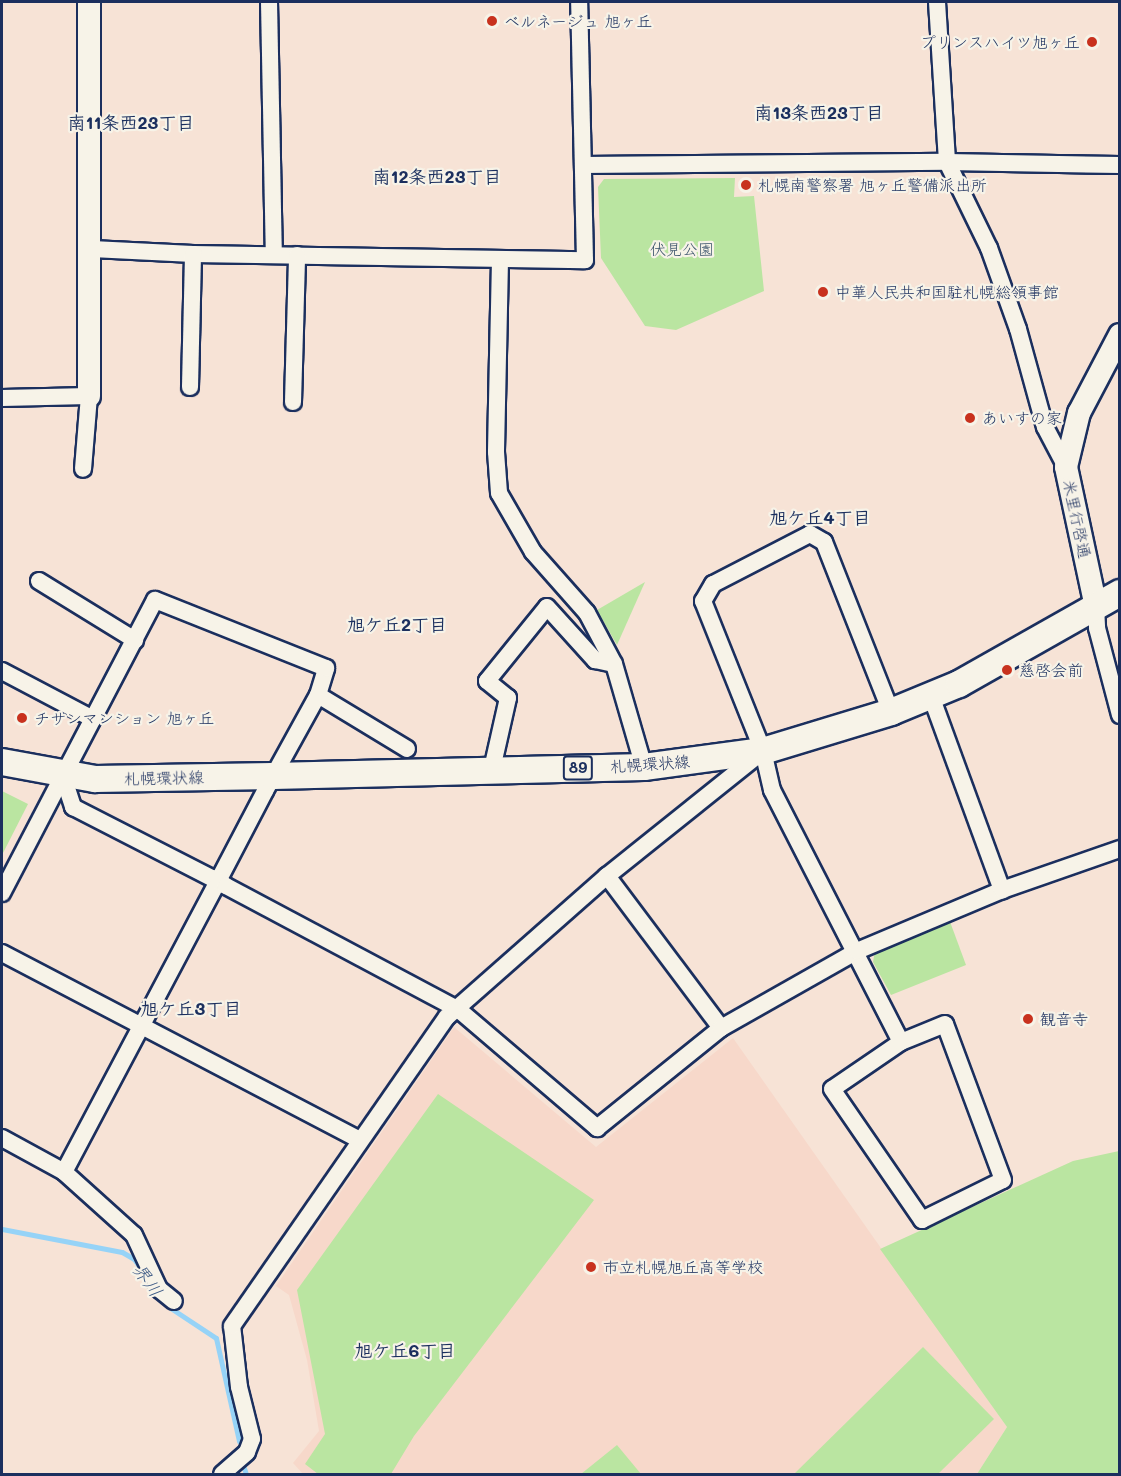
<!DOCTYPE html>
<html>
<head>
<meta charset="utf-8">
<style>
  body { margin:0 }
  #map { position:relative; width:1121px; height:1476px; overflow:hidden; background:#f7e3d6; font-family:Mali,"Klee One",sans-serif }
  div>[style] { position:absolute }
  .built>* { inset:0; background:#f7d8ca }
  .green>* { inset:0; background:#bae5a1 }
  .stream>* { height:5px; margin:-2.5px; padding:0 2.5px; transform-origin:2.5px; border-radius:2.5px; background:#96d3f7 }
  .roads { filter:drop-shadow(2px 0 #1b2f5e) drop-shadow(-2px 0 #1b2f5e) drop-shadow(0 2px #1b2f5e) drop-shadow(0 -2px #1b2f5e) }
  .street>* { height:16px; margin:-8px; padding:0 8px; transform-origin:8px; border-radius:8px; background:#f7f3e8 }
  .secondary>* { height:22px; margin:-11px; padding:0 11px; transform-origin:11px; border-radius:11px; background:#f7f3e8 }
  .primary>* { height:26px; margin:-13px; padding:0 13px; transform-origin:13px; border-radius:13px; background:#f7f3e8 }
  .dots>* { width:16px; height:16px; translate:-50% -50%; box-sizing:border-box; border:3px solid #f7f3e8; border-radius:50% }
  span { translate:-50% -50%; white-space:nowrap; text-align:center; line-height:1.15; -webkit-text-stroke:4.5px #f7f3e8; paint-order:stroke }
  .shield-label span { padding:2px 4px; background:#f7f3e8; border:2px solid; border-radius:4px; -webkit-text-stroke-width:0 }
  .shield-label { font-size:15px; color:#1b2f5e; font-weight:700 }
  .poi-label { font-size:16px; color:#1b2f5e }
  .left { translate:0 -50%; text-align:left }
  .right { translate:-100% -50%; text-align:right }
  .park-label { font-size:16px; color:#3b536b }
  .street-label { font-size:16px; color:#1b2f5e }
  .neighbourhood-label { font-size:18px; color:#1b2f5e; font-weight:700 }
  .water-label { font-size:18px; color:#3a5884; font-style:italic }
  .frame { position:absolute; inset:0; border:3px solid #1b2f5e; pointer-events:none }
</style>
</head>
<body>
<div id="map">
  <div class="built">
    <i style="clip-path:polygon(454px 1027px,596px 1147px,733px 1038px,1007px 1427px,977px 1474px,303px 1474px,293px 1463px,319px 1431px,307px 1360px,289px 1295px,276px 1286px)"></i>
  </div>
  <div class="green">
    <i style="clip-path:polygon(735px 178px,734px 197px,754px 196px,764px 291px,676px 330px,645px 326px,601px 258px,598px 187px,604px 179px)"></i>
    <i style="clip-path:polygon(645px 582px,617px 645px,597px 610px)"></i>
    <i style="clip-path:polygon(2px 791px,28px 804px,2px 855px)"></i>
    <i style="clip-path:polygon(949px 919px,966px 965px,891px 995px,873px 962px,875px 951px)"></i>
    <i style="clip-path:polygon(438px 1094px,594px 1200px,414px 1436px,391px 1474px,318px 1474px,305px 1464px,325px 1434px,297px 1290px)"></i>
    <i style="clip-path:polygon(1119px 1151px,1119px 1474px,977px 1474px,1007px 1427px,880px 1249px,1073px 1161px)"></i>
    <i style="clip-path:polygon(923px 1347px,994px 1419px,938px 1474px,794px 1474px)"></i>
    <i style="clip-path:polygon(617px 1445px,641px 1474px,581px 1474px)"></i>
  </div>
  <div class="stream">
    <i style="left:2px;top:1229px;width:122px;rotate:10.9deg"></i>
    <i style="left:122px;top:1252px;width:14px;rotate:30deg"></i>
    <i style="left:134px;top:1259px;width:17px;rotate:54deg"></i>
    <i style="left:169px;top:1307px;width:56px;rotate:33.4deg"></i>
    <i style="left:216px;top:1338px;width:106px;rotate:77.4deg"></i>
    <i style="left:244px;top:1468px;width:6px;rotate:72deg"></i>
  </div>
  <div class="roads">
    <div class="street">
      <i style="left:269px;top:2px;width:252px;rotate:88.9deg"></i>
      <i style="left:937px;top:2px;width:160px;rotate:86.4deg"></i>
      <i style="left:947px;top:162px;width:96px;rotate:64deg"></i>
      <i style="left:989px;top:248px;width:86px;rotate:70.3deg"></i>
      <i style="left:1018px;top:329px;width:102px;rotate:74.6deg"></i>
      <i style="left:1045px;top:427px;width:45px;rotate:62.3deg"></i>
      <i style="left:583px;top:165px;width:364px;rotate:-0.5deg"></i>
      <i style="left:947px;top:162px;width:173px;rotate:1deg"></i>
      <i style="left:92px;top:249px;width:101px;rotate:2.8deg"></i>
      <i style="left:193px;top:254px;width:392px;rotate:0.9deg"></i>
      <i style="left:585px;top:260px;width:258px;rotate:-91.3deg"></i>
      <i style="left:500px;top:260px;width:192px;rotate:91.2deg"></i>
      <i style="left:496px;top:452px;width:41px;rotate:85.8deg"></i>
      <i style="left:499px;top:493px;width:68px;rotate:60deg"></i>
      <i style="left:533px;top:552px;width:81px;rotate:48.5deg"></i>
      <i style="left:587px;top:613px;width:58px;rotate:62.1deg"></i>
      <i style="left:614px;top:664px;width:107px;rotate:73.8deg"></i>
      <i style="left:190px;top:387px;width:133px;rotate:-88.7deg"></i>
      <i style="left:2px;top:398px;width:87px;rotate:-1.3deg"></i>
      <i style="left:89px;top:396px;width:73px;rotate:94.7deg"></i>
      <i style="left:293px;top:402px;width:147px;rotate:-88.4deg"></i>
      <i style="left:39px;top:581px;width:113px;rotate:31.6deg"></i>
      <i style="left:1096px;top:607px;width:21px;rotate:87deg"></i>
      <i style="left:1097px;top:628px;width:90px;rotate:75.2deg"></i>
      <i style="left:2px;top:671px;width:103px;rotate:27.8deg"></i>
      <i style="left:318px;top:695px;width:104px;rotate:31.2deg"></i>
      <i style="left:931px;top:696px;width:207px;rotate:69.9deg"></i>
      <i style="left:891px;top:712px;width:183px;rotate:-111.5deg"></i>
      <i style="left:824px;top:542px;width:16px;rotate:-150deg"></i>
      <i style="left:810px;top:534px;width:109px;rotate:152.7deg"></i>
      <i style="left:713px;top:584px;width:20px;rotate:120deg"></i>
      <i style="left:703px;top:601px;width:162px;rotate:68.2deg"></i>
      <i style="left:763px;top:751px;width:40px;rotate:77deg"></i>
      <i style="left:772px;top:790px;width:283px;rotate:62.9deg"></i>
      <i style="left:901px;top:1042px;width:83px;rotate:145.7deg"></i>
      <i style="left:832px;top:1089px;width:159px;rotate:55.5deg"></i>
      <i style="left:922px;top:1220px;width:90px;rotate:-26.3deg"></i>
      <i style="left:1003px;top:1180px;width:166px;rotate:-110.4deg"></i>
      <i style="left:945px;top:1024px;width:48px;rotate:157.8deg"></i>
      <i style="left:492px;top:769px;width:73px;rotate:-77.3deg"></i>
      <i style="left:508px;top:698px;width:27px;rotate:-141deg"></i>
      <i style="left:487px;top:681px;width:95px;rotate:-51deg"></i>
      <i style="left:547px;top:607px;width:72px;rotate:47.8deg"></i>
      <i style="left:595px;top:660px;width:19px;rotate:12deg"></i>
      <i style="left:607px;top:876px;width:190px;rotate:53.1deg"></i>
      <i style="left:2px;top:893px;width:132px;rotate:-62.5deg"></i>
      <i style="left:2px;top:953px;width:403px;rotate:27.6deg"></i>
      <i style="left:2px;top:1138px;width:71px;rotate:28.7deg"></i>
      <i style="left:64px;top:1172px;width:329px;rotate:-62.1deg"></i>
      <i style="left:218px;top:881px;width:102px;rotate:-62.4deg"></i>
      <i style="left:265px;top:791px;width:110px;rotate:-61.1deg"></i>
      <i style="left:318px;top:695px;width:28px;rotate:-73deg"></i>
      <i style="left:326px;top:668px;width:184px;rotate:-158.3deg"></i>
      <i style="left:155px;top:600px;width:199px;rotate:117.6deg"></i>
      <i style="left:63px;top:776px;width:33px;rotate:72deg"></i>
      <i style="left:73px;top:807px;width:156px;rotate:27.1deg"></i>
      <i style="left:212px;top:878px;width:7px;rotate:27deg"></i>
      <i style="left:218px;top:881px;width:9px;rotate:32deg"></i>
      <i style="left:226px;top:886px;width:264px;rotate:28deg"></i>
      <i style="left:459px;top:1010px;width:182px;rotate:40.5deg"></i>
      <i style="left:597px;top:1128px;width:159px;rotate:-38.9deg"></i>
      <i style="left:721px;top:1028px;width:156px;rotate:-29.5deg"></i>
      <i style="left:857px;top:951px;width:157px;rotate:-22.8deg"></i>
      <i style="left:1002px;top:890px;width:125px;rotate:-19.2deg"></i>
      <i style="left:64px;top:1172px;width:94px;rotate:42deg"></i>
      <i style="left:134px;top:1235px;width:60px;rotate:65.2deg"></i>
      <i style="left:159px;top:1289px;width:19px;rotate:39deg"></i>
      <i style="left:222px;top:1474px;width:33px;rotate:-41deg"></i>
      <i style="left:247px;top:1452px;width:14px;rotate:-69deg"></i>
      <i style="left:252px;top:1439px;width:54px;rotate:-104deg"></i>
      <i style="left:239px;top:1387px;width:61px;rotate:-96.5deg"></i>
      <i style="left:232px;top:1326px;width:376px;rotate:-55.2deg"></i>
      <i style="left:447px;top:1017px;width:213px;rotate:-41.4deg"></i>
      <i style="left:607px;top:876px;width:198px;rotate:-38.7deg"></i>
    </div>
    <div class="secondary">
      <i style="left:89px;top:396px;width:394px;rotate:-90deg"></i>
      <i style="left:1096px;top:607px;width:143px;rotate:-102.1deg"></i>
      <i style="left:1066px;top:467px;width:56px;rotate:-76.5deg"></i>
      <i style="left:1079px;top:413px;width:88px;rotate:-62.3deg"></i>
    </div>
    <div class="primary">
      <i style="left:2px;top:762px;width:95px;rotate:10.4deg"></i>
      <i style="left:95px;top:779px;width:178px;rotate:-1deg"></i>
      <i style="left:273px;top:776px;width:371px;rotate:-1.4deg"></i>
      <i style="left:644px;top:767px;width:120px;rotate:-7.7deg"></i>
      <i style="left:763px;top:751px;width:134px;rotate:-16.9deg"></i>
      <i style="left:891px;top:712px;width:74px;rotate:-22.4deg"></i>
      <i style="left:959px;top:684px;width:185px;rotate:-29.5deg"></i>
    </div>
  </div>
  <div class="dots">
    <i style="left:492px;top:21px;background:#c8321e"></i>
    <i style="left:1092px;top:42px;background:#c8321e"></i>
    <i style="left:746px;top:185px;background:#c8321e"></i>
    <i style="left:823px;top:292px;background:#c8321e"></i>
    <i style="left:970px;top:418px;background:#c8321e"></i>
    <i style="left:1007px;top:670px;background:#c8321e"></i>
    <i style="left:22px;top:718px;background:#c8321e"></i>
    <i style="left:1028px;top:1019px;background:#c8321e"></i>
    <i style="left:591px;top:1267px;background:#c8321e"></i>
  </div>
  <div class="shield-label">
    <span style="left:578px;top:768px">89</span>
  </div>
  <div class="poi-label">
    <span class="left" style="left:504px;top:21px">ベルネージュ 旭ヶ丘</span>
    <span class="right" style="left:1080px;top:42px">プリンスハイツ旭ヶ丘</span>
    <span class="left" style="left:758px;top:185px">札幌南警察署 旭ヶ丘警備派出所</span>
    <span class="left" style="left:835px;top:292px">中華人民共和国駐札幌総領事館</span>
    <span class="left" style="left:982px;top:418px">あいすの家</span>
    <span class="left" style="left:1019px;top:670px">慈啓会前</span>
    <span class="left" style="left:34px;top:718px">チサンマンション 旭ヶ丘</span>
    <span class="left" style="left:1040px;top:1019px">観音寺</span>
    <span class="left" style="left:603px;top:1267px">市立札幌旭丘高等学校</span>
  </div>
  <div class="park-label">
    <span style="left:682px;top:249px">伏見公園</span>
  </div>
  <div class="street-label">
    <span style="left:1077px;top:519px;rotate:78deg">米里行啓通</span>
    <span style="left:650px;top:764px;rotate:-4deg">札幌環状線</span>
    <span style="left:164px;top:778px;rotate:-1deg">札幌環状線</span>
  </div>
  <div class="neighbourhood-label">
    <span style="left:819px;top:112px">南13条西23丁目</span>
    <span style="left:131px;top:122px">南11条西23丁目</span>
    <span style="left:437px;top:176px">南12条西23丁目</span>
    <span style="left:820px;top:517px">旭ケ丘4丁目</span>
    <span style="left:397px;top:624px">旭ケ丘2丁目</span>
    <span style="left:191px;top:1008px">旭ケ丘3丁目</span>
    <span style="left:405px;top:1350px">旭ケ丘6丁目</span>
  </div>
  <div class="water-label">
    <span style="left:148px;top:1280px;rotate:54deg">界川</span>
  </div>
  <div class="frame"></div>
</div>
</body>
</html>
